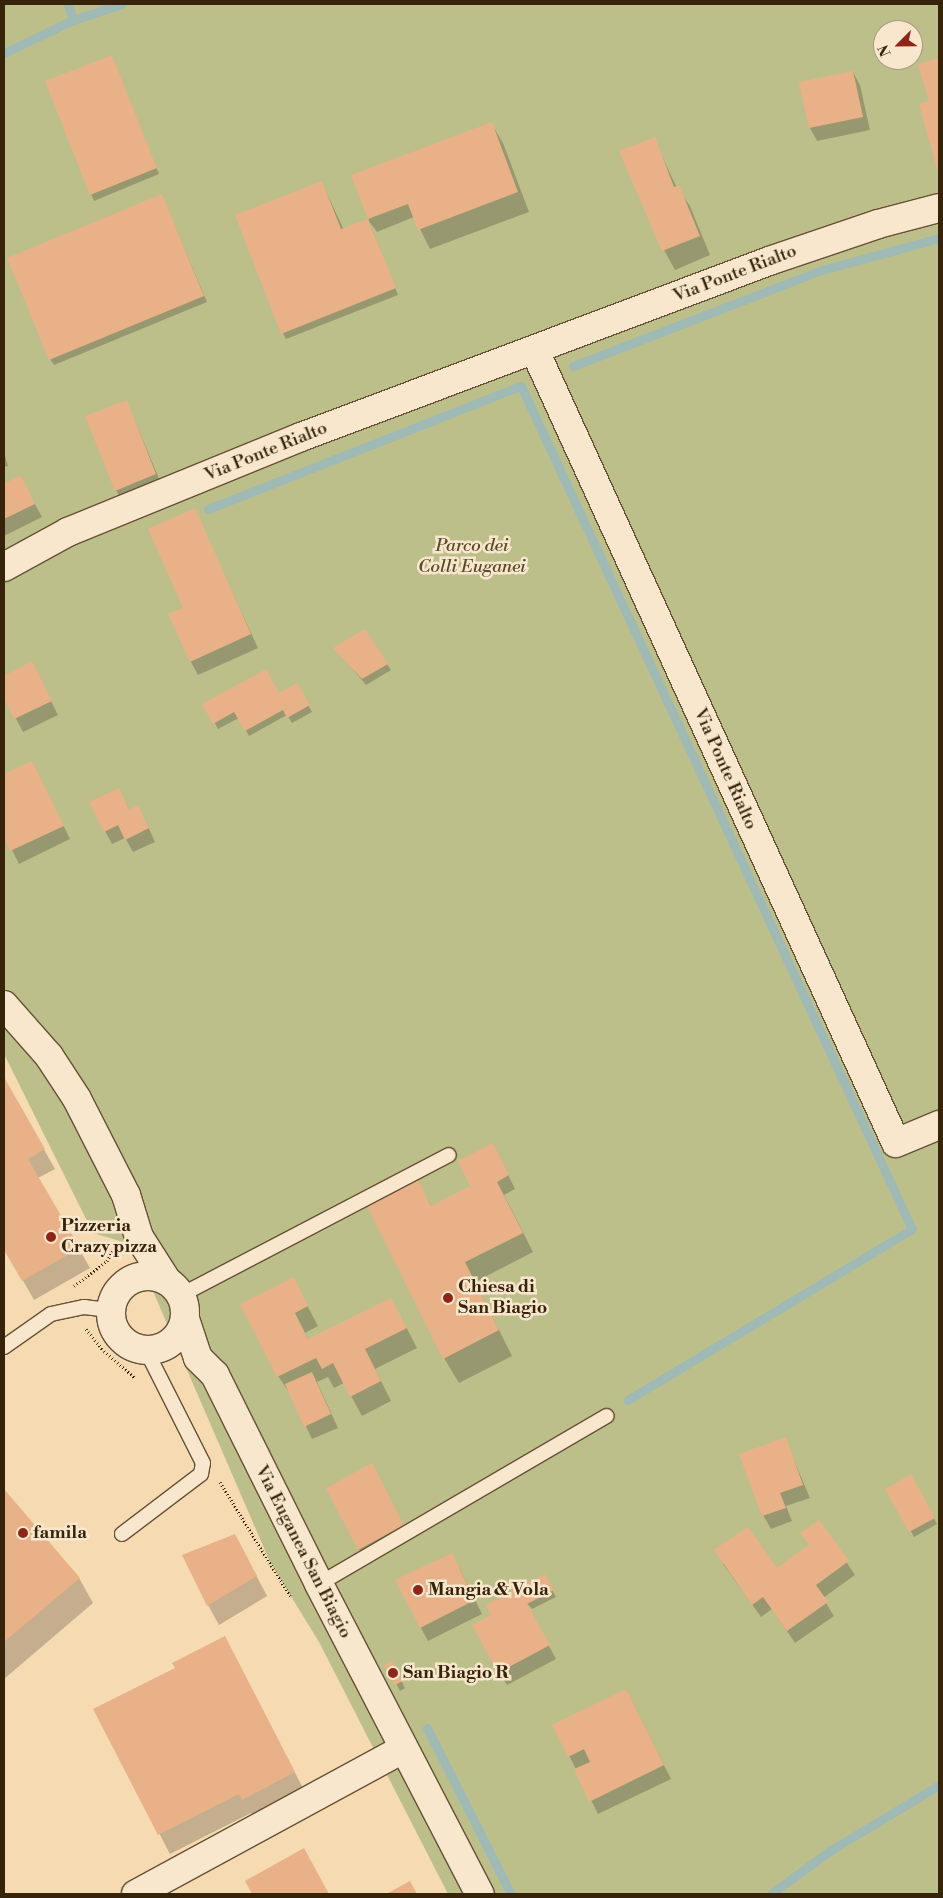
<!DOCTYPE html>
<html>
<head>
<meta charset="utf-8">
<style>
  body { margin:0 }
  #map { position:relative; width:943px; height:1898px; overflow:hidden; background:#f5dab2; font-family:"Libre Bodoni",serif }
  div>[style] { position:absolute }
  .green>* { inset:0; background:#bdbf8b }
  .shadow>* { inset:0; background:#0003 }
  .stream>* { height:9px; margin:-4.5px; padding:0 4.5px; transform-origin:4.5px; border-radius:4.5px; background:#9fb9b5 }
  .building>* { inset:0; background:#e9b188 }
  .path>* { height:3px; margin-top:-1.5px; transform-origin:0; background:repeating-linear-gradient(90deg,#36230a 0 1px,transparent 0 3.5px) }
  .roads { filter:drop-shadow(1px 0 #665134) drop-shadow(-1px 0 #665134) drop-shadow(0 1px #665134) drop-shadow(0 -1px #665134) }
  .service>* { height:14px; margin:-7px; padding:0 7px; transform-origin:7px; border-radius:7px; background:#f8e7cd }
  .minor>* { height:28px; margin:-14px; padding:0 14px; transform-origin:14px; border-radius:14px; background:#f8e7cd }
  .secondary>* { height:28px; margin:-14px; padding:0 14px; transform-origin:14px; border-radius:14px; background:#f8e7cd }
  .secondary>.ring { margin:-14px; padding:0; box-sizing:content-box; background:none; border:28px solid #f8e7cd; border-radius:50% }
  .dots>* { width:14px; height:14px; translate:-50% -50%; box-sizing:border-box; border:2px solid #f8e7cd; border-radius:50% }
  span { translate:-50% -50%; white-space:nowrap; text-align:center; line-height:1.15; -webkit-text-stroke:5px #f8e7cd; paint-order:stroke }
  .street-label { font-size:18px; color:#36230a }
  .park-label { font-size:18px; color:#584a2a; font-style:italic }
  .poi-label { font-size:18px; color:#36230a; font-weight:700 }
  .left { translate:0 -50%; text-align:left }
  .frame { position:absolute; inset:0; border:5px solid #36230a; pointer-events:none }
  .north { position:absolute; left:873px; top:20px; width:50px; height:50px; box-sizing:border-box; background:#f8e7cd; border:1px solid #aa997f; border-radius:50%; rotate:247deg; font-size:14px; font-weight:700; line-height:20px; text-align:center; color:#36230a }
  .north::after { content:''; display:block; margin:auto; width:18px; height:22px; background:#8f2418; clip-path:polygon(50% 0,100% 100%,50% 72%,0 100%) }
</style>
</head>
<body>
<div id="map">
  <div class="green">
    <i style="clip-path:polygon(evenodd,4px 4px,939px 4px,939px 1894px,448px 1894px,319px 1642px,270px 1562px,133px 1245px,93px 1233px,4px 1054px,4px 4px,883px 30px,913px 30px,913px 60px,883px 60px,883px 30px)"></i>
  </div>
  <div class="shadow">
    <i style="clip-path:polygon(112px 56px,159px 174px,94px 201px,91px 194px)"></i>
    <i style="clip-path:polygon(939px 59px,939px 174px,920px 105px,931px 102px,919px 65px)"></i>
    <i style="clip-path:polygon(853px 72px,860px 85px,870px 130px,817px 141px,810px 128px,800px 83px)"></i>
    <i style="clip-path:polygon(491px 123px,503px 143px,529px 212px,430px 249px,414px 217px,377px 232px,369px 221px,398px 295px,286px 339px,283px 333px,322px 183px,344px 230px,369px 220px,352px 176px)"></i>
    <i style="clip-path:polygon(654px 139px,677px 188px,690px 206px,710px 255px,675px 270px,664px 250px)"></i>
    <i style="clip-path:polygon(162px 196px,207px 302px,54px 365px,50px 359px)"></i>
    <i style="clip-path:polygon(127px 402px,163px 488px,123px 503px,116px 490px)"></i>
    <i style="clip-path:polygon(4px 453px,8px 466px,4px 467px)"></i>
    <i style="clip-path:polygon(20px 477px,42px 517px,4px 536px,4px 485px)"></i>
    <i style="clip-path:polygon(194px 510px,258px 648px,198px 675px,191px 662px,185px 608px)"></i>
    <i style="clip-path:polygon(335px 648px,387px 664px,391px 670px,366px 685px)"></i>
    <i style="clip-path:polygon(32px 663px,58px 715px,23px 732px,4px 696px,4px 677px)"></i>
    <i style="clip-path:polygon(297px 685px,312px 712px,292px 723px,287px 715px,249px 736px,239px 718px,218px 729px,204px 704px,278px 695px)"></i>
    <i style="clip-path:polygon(32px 762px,70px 839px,19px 864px,4px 834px,4px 776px)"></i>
    <i style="clip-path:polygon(126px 803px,129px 811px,145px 820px,155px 842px,133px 852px,125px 838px,112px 844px,105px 831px)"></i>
    <i style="clip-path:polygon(4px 1079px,55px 1169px,38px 1178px,90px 1268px,34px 1300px,4px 1247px)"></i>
    <i style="clip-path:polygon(500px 1158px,515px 1189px,504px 1195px,533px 1252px,475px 1282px,512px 1356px,459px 1383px,444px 1358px,417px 1182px,432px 1207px,472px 1187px)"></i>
    <i style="clip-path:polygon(293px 1279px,318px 1326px,305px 1333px,309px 1340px,402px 1319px,417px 1348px,375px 1369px,391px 1401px,362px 1416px,344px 1383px,334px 1388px,328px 1377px,317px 1382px,338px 1428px,312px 1439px,291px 1395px,278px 1376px)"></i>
    <i style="clip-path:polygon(785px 1439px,810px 1498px,786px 1506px,792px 1521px,771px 1529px,763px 1515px)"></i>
    <i style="clip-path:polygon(910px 1476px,937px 1524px,914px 1537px,887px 1489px)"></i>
    <i style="clip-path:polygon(379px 1478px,411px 1539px,366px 1562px,359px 1549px)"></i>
    <i style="clip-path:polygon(4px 1490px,79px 1578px,93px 1603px,4px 1679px)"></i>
    <i style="clip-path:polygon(819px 1521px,855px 1575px,823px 1598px,834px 1616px,795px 1643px,772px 1609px,761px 1617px,723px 1564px,777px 1569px,810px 1546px,802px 1533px)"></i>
    <i style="clip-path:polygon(235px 1535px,267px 1596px,219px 1625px,208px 1605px)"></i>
    <i style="clip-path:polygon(459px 1567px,482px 1614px,428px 1641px,421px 1628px)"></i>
    <i style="clip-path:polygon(544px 1575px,556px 1597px,532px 1609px,524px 1600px,556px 1659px,507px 1685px,499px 1672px,493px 1615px)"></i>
    <i style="clip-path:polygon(225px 1638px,305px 1792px,255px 1819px,251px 1813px,170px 1854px,95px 1710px,177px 1668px)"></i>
    <i style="clip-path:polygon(391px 1662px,405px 1688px,400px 1691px,386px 1665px)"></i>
    <i style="clip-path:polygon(626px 1690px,671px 1779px,598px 1814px,554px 1725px)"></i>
    <i style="clip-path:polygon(314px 1869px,328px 1894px,253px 1894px,246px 1881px)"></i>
  </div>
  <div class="stream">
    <i style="left:68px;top:4px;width:17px;rotate:73deg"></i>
    <i style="left:4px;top:53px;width:76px;rotate:-25.6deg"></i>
    <i style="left:73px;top:20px;width:51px;rotate:-18.4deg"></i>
    <i style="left:573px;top:366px;width:267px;rotate:-21.1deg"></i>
    <i style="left:822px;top:270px;width:121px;rotate:-15.3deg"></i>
    <i style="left:208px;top:509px;width:336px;rotate:-21.5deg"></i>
    <i style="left:521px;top:386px;width:929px;rotate:65.12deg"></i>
    <i style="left:912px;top:1229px;width:332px;rotate:149deg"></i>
    <i style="left:427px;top:1728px;width:186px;rotate:63.2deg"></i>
    <i style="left:771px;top:1894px;width:74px;rotate:-36.3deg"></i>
    <i style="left:831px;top:1850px;width:126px;rotate:-31deg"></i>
  </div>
  <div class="building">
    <i style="clip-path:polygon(112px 55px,157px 168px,90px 195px,45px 81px)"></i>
    <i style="clip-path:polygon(939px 58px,939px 176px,919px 104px,929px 101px,918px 64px)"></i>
    <i style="clip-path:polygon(853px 71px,863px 117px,809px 128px,799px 82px)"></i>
    <i style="clip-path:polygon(492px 122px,518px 192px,418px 230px,408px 204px,368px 219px,396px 288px,281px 334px,235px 215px,322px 181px,341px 229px,368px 219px,351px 175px)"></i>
    <i style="clip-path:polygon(655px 137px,674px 187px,679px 185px,700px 236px,662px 251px,619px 151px)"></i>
    <i style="clip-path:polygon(162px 194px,204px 296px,49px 360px,7px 258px)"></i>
    <i style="clip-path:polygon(127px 400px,156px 474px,115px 491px,85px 416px)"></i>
    <i style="clip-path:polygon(21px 475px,35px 504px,4px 519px,4px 484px)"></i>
    <i style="clip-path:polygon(195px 508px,251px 634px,190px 662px,168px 614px,183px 608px,148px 529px)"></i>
    <i style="clip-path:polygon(365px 629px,388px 664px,362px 679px,333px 648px)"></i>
    <i style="clip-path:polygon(32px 661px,52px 701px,14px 719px,4px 698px,4px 676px)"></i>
    <i style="clip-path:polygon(266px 669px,279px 693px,297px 683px,310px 705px,287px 718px,283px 710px,245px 731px,234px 712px,213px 724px,202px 704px)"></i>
    <i style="clip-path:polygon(32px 761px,64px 826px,10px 851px,4px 837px,4px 774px)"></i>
    <i style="clip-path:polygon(119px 788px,129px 810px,138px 805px,149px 828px,125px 840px,118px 825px,104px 832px,89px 802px)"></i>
    <i style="clip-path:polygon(4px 1077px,45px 1149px,28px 1159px,80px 1248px,22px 1281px,4px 1250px)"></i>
    <i style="clip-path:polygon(493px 1143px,509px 1175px,497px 1182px,523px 1233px,465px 1262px,499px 1330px,443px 1359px,367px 1206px,418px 1180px,431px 1206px,470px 1186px,458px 1161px)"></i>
    <i style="clip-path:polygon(294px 1277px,308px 1306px,295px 1313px,308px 1339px,391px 1298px,407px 1328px,365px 1349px,381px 1381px,350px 1397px,333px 1363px,322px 1369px,316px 1358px,277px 1377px,240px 1304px)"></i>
    <i style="clip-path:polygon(312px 1372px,331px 1414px,304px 1427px,285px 1384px)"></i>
    <i style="clip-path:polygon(786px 1437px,803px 1485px,780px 1493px,786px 1508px,762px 1516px,739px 1454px)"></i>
    <i style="clip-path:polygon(372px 1463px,404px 1525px,358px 1550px,326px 1488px)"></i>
    <i style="clip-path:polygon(911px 1474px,935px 1518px,909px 1532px,885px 1489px)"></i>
    <i style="clip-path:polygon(4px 1489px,80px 1578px,4px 1642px)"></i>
    <i style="clip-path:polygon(819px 1520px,849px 1561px,816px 1585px,828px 1602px,787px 1631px,763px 1597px,752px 1605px,714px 1550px,748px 1527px,777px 1568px,809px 1545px,800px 1533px)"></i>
    <i style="clip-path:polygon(235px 1534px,257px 1576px,207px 1606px,182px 1555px)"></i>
    <i style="clip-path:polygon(452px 1553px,475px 1600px,420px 1628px,395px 1580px)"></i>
    <i style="clip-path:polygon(545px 1574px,554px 1590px,527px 1604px,550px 1645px,498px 1673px,472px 1625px,491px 1615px,486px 1605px)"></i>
    <i style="clip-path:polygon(225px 1636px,295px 1772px,242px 1800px,239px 1794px,158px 1835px,93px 1709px,175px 1668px,172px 1663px)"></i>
    <i style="clip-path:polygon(392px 1661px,403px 1681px,395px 1685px,384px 1665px)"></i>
    <i style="clip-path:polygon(626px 1689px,664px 1765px,589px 1802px,574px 1769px,590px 1762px,584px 1749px,568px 1757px,552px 1725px)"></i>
    <i style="clip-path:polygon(304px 1848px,329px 1894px,252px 1894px,245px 1881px)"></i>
    <i style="clip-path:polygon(410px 1881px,417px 1894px,386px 1894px)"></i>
  </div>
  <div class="path">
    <i style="left:74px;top:1286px;width:41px;rotate:-37.1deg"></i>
    <i style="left:107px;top:1261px;width:13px;rotate:-61deg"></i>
    <i style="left:86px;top:1329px;width:28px;rotate:51deg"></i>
    <i style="left:104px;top:1351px;width:40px;rotate:41deg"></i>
    <i style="left:220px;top:1482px;width:134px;rotate:58.4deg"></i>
  </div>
  <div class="roads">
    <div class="service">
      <i style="left:181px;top:1295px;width:302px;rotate:-27.6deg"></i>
      <i style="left:4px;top:1347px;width:57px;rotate:-35.1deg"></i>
      <i style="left:51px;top:1314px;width:34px;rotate:-12deg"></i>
      <i style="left:84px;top:1307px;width:26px;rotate:7deg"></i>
      <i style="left:122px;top:1534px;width:99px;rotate:-37.2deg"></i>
      <i style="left:201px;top:1474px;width:11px;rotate:-80deg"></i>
      <i style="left:203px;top:1463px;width:127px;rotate:-116.8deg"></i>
      <i style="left:319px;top:1584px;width:333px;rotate:-30.3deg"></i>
    </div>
    <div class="minor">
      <i style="left:535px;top:351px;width:870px;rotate:65.5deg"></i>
      <i style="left:896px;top:1143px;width:47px;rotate:-22.7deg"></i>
      <i style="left:136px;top:1894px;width:304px;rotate:-28.5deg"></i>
    </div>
    <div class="secondary">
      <i style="left:4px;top:567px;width:73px;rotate:-28.7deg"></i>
      <i style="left:68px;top:532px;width:252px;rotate:-22.2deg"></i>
      <i style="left:301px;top:437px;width:500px;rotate:-20.6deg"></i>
      <i style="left:769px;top:261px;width:115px;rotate:-18.7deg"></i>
      <i style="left:878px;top:224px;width:63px;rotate:-14.7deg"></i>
      <i style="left:4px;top:1005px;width:68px;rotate:48.6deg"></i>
      <i style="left:49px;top:1056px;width:51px;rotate:56.9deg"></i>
      <i style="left:77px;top:1099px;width:108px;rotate:63deg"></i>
      <i style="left:126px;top:1195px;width:44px;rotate:72.8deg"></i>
      <i style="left:139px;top:1237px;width:52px;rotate:57.5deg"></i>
      <i class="ring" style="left:111px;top:1276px;width:46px;height:46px"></i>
      <i style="left:185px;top:1319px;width:41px;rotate:71.6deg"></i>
      <i style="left:198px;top:1358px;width:24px;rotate:45deg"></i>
      <i style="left:215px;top:1375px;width:233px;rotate:63.5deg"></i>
      <i style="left:319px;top:1584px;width:349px;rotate:62.6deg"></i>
    </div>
  </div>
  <div class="dots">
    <i style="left:51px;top:1237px;background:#8f2418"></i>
    <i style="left:448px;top:1298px;background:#8f2418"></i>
    <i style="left:23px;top:1533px;background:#8f2418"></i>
    <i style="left:418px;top:1590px;background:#8f2418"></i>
    <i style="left:393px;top:1673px;background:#8f2418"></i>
  </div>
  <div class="street-label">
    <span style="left:735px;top:274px;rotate:-21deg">Via Ponte Rialto</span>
    <span style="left:266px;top:452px;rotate:-22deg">Via Ponte Rialto</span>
    <span style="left:725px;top:769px;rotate:66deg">Via Ponte Rialto</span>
    <span style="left:303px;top:1552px;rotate:63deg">Via Euganea San Biagio</span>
  </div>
  <div class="park-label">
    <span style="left:472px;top:557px">Parco dei<br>Colli Euganei</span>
  </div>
  <div class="poi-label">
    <span class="left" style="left:61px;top:1237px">Pizzeria<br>Crazy pizza</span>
    <span class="left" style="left:458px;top:1298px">Chiesa di<br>San Biagio</span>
    <span class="left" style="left:33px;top:1533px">famila</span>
    <span class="left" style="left:428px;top:1590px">Mangia &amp; Vola</span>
    <span class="left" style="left:403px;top:1673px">San Biagio R</span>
  </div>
  <div class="frame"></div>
  <div class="north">N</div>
</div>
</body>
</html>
